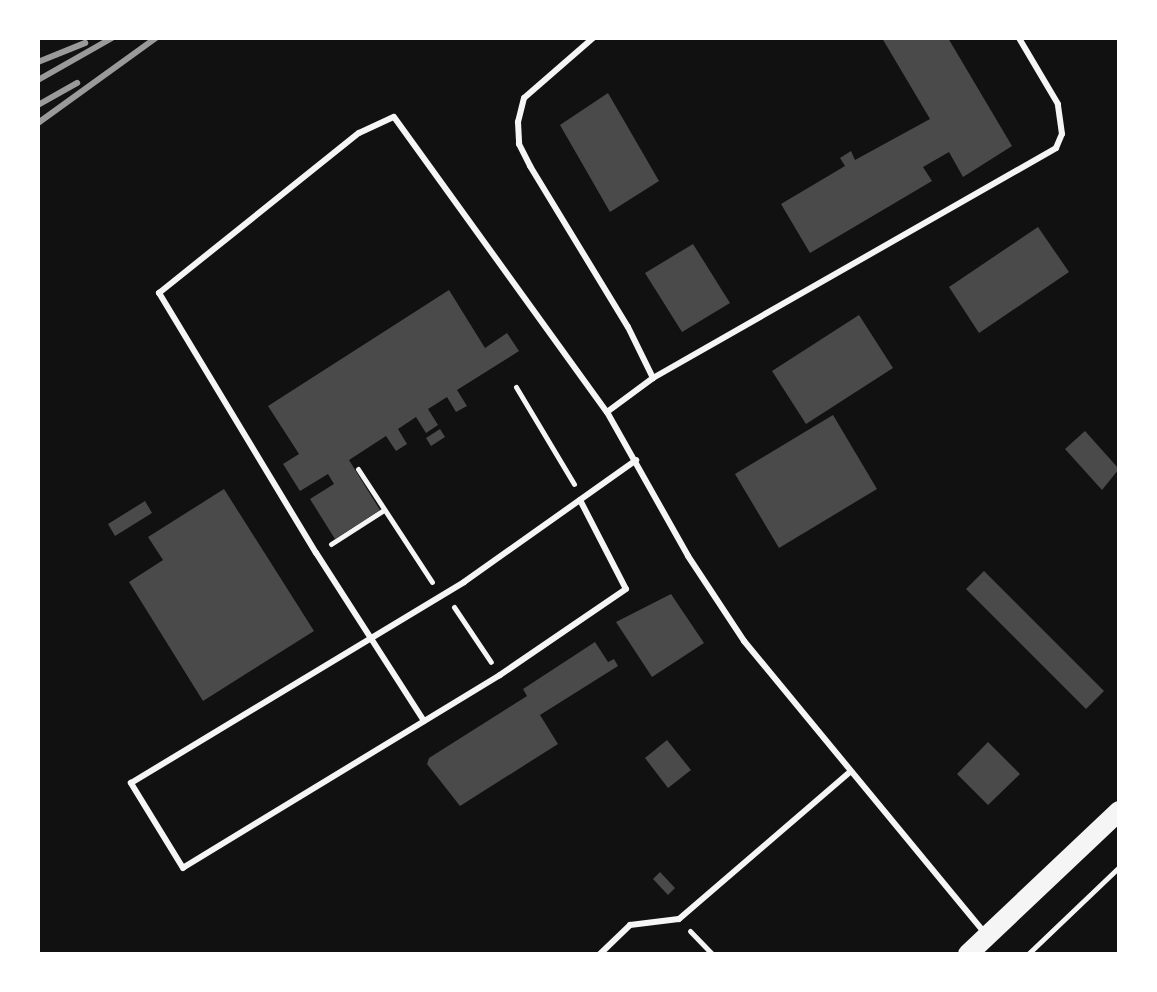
<!DOCTYPE html>
<html>
<head>
<meta charset="utf-8">
<style>
  body { margin:0 }
  #map { position:relative; width:1157px; height:992px; overflow:hidden; background:#111; font-family:Lora,serif }
  div>[style] { position:absolute }
  .building>* { inset:0; background:#4a4a4a }
  .path>* { height:5px; margin:-2.5px; padding:0 2.5px; transform-origin:2.5px; border-radius:2.5px; background:#f5f5f5 }
  .service>* { height:6px; margin:-3px; padding:0 3px; transform-origin:3px; border-radius:3px; background:#f5f5f5 }
  .primary>* { height:20px; margin:-10px; padding:0 10px; transform-origin:10px; border-radius:10px; background:#f5f5f5 }
  .rail>* { height:6px; margin:-3px; padding:0 3px; transform-origin:3px; border-radius:3px; background:#9a9a9a }
  span { translate:-50% -50%; white-space:nowrap; text-align:center; line-height:1.15; -webkit-text-stroke:8px #fff; paint-order:stroke }
  .frame { position:absolute; inset:0; border:40px solid #fff; pointer-events:none }
</style>
</head>
<body>
<div id="map">
  <div class="building">
    <i style="clip-path:polygon(882px 38px,948px 38px,1012px 146px,963px 177px,949px 152px,923px 167px,932px 181px,810px 253px,781px 204px,845px 166px,840px 158px,851px 151px,855px 160px,930px 119px)"></i>
    <i style="clip-path:polygon(608px 93px,659px 181px,610px 212px,560px 125px)"></i>
    <i style="clip-path:polygon(1038px 227px,1069px 272px,979px 333px,949px 287px)"></i>
    <i style="clip-path:polygon(693px 244px,730px 303px,682px 332px,645px 273px)"></i>
    <i style="clip-path:polygon(449px 290px,485px 348px,507px 333px,519px 351px,457px 390px,467px 406px,456px 412px,447px 397px,428px 409px,438px 425px,426px 433px,416px 417px,398px 429px,407px 444px,396px 451px,386px 436px,349px 460px,380px 510px,335px 539px,310px 499px,334px 484px,328px 474px,300px 491px,283px 464px,299px 454px,268px 406px)"></i>
    <i style="clip-path:polygon(859px 315px,893px 368px,806px 424px,772px 371px)"></i>
    <i style="clip-path:polygon(833px 415px,877px 489px,779px 548px,735px 474px)"></i>
    <i style="clip-path:polygon(440px 429px,445px 437px,431px 446px,426px 438px)"></i>
    <i style="clip-path:polygon(1085px 431px,1119px 469px,1102px 490px,1065px 449px)"></i>
    <i style="clip-path:polygon(224px 489px,314px 631px,203px 701px,129px 582px,163px 560px,148px 537px)"></i>
    <i style="clip-path:polygon(145px 501px,152px 513px,115px 536px,108px 524px)"></i>
    <i style="clip-path:polygon(984px 571px,1104px 691px,1086px 709px,966px 589px)"></i>
    <i style="clip-path:polygon(671px 594px,704px 643px,652px 677px,616px 622px)"></i>
    <i style="clip-path:polygon(595px 642px,608px 662px,614px 659px,618px 666px,540px 715px,558px 744px,460px 806px,427px 764px,429px 758px,527px 696px,523px 689px)"></i>
    <i style="clip-path:polygon(667px 740px,691px 770px,668px 788px,645px 758px)"></i>
    <i style="clip-path:polygon(988px 742px,1020px 774px,988px 805px,957px 774px)"></i>
    <i style="clip-path:polygon(660px 872px,675px 888px,668px 895px,653px 879px)"></i>
  </div>
  <div class="path">
    <i style="left:516px;top:387px;width:113px;rotate:59.1deg"></i>
    <i style="left:358px;top:469px;width:135px;rotate:56.8deg"></i>
    <i style="left:331px;top:544px;width:63px;rotate:-32.7deg"></i>
    <i style="left:454px;top:607px;width:66px;rotate:56.1deg"></i>
    <i style="left:690px;top:931px;width:32px;rotate:46deg"></i>
    <i style="left:1028px;top:954px;width:126px;rotate:-43.7deg"></i>
  </div>
  <div class="service">
    <i style="left:593px;top:38px;width:91px;rotate:139deg"></i>
    <i style="left:524px;top:98px;width:25px;rotate:104deg"></i>
    <i style="left:518px;top:122px;width:22px;rotate:87deg"></i>
    <i style="left:519px;top:144px;width:25px;rotate:63deg"></i>
    <i style="left:530px;top:166px;width:188px;rotate:58.7deg"></i>
    <i style="left:628px;top:327px;width:57px;rotate:63.9deg"></i>
    <i style="left:653px;top:378px;width:57px;rotate:143.5deg"></i>
    <i style="left:607px;top:412px;width:165px;rotate:60.6deg"></i>
    <i style="left:688px;top:556px;width:102px;rotate:56.6deg"></i>
    <i style="left:744px;top:641px;width:379px;rotate:50.5deg"></i>
    <i style="left:653px;top:378px;width:464px;rotate:-29.7deg"></i>
    <i style="left:1056px;top:148px;width:15px;rotate:-67deg"></i>
    <i style="left:1062px;top:134px;width:30px;rotate:-98deg"></i>
    <i style="left:1058px;top:104px;width:77px;rotate:-120.6deg"></i>
    <i style="left:580px;top:500px;width:100px;rotate:62.7deg"></i>
    <i style="left:626px;top:589px;width:153px;rotate:145.7deg"></i>
    <i style="left:500px;top:675px;width:371px;rotate:148.7deg"></i>
    <i style="left:183px;top:868px;width:100px;rotate:-121.5deg"></i>
    <i style="left:131px;top:783px;width:389px;rotate:-31.1deg"></i>
    <i style="left:464px;top:582px;width:211px;rotate:-35.3deg"></i>
    <i style="left:424px;top:721px;width:200px;rotate:-122.7deg"></i>
    <i style="left:316px;top:553px;width:304px;rotate:-121.1deg"></i>
    <i style="left:159px;top:293px;width:256px;rotate:-38.7deg"></i>
    <i style="left:359px;top:133px;width:38px;rotate:-25deg"></i>
    <i style="left:394px;top:117px;width:364px;rotate:54.2deg"></i>
    <i style="left:600px;top:954px;width:42px;rotate:-44deg"></i>
    <i style="left:630px;top:925px;width:49px;rotate:-7deg"></i>
    <i style="left:679px;top:919px;width:225px;rotate:-40.7deg"></i>
  </div>
  <div class="primary">
    <i style="left:968px;top:954px;width:208px;rotate:-43.4deg"></i>
  </div>
  <div class="rail">
    <i style="left:38px;top:62px;width:51px;rotate:-22deg"></i>
    <i style="left:38px;top:80px;width:85px;rotate:-29.6deg"></i>
    <i style="left:38px;top:105px;width:45px;rotate:-29.4deg"></i>
    <i style="left:38px;top:123px;width:145px;rotate:-35.8deg"></i>
  </div>
  <div class="frame"></div>
</div>
</body>
</html>
